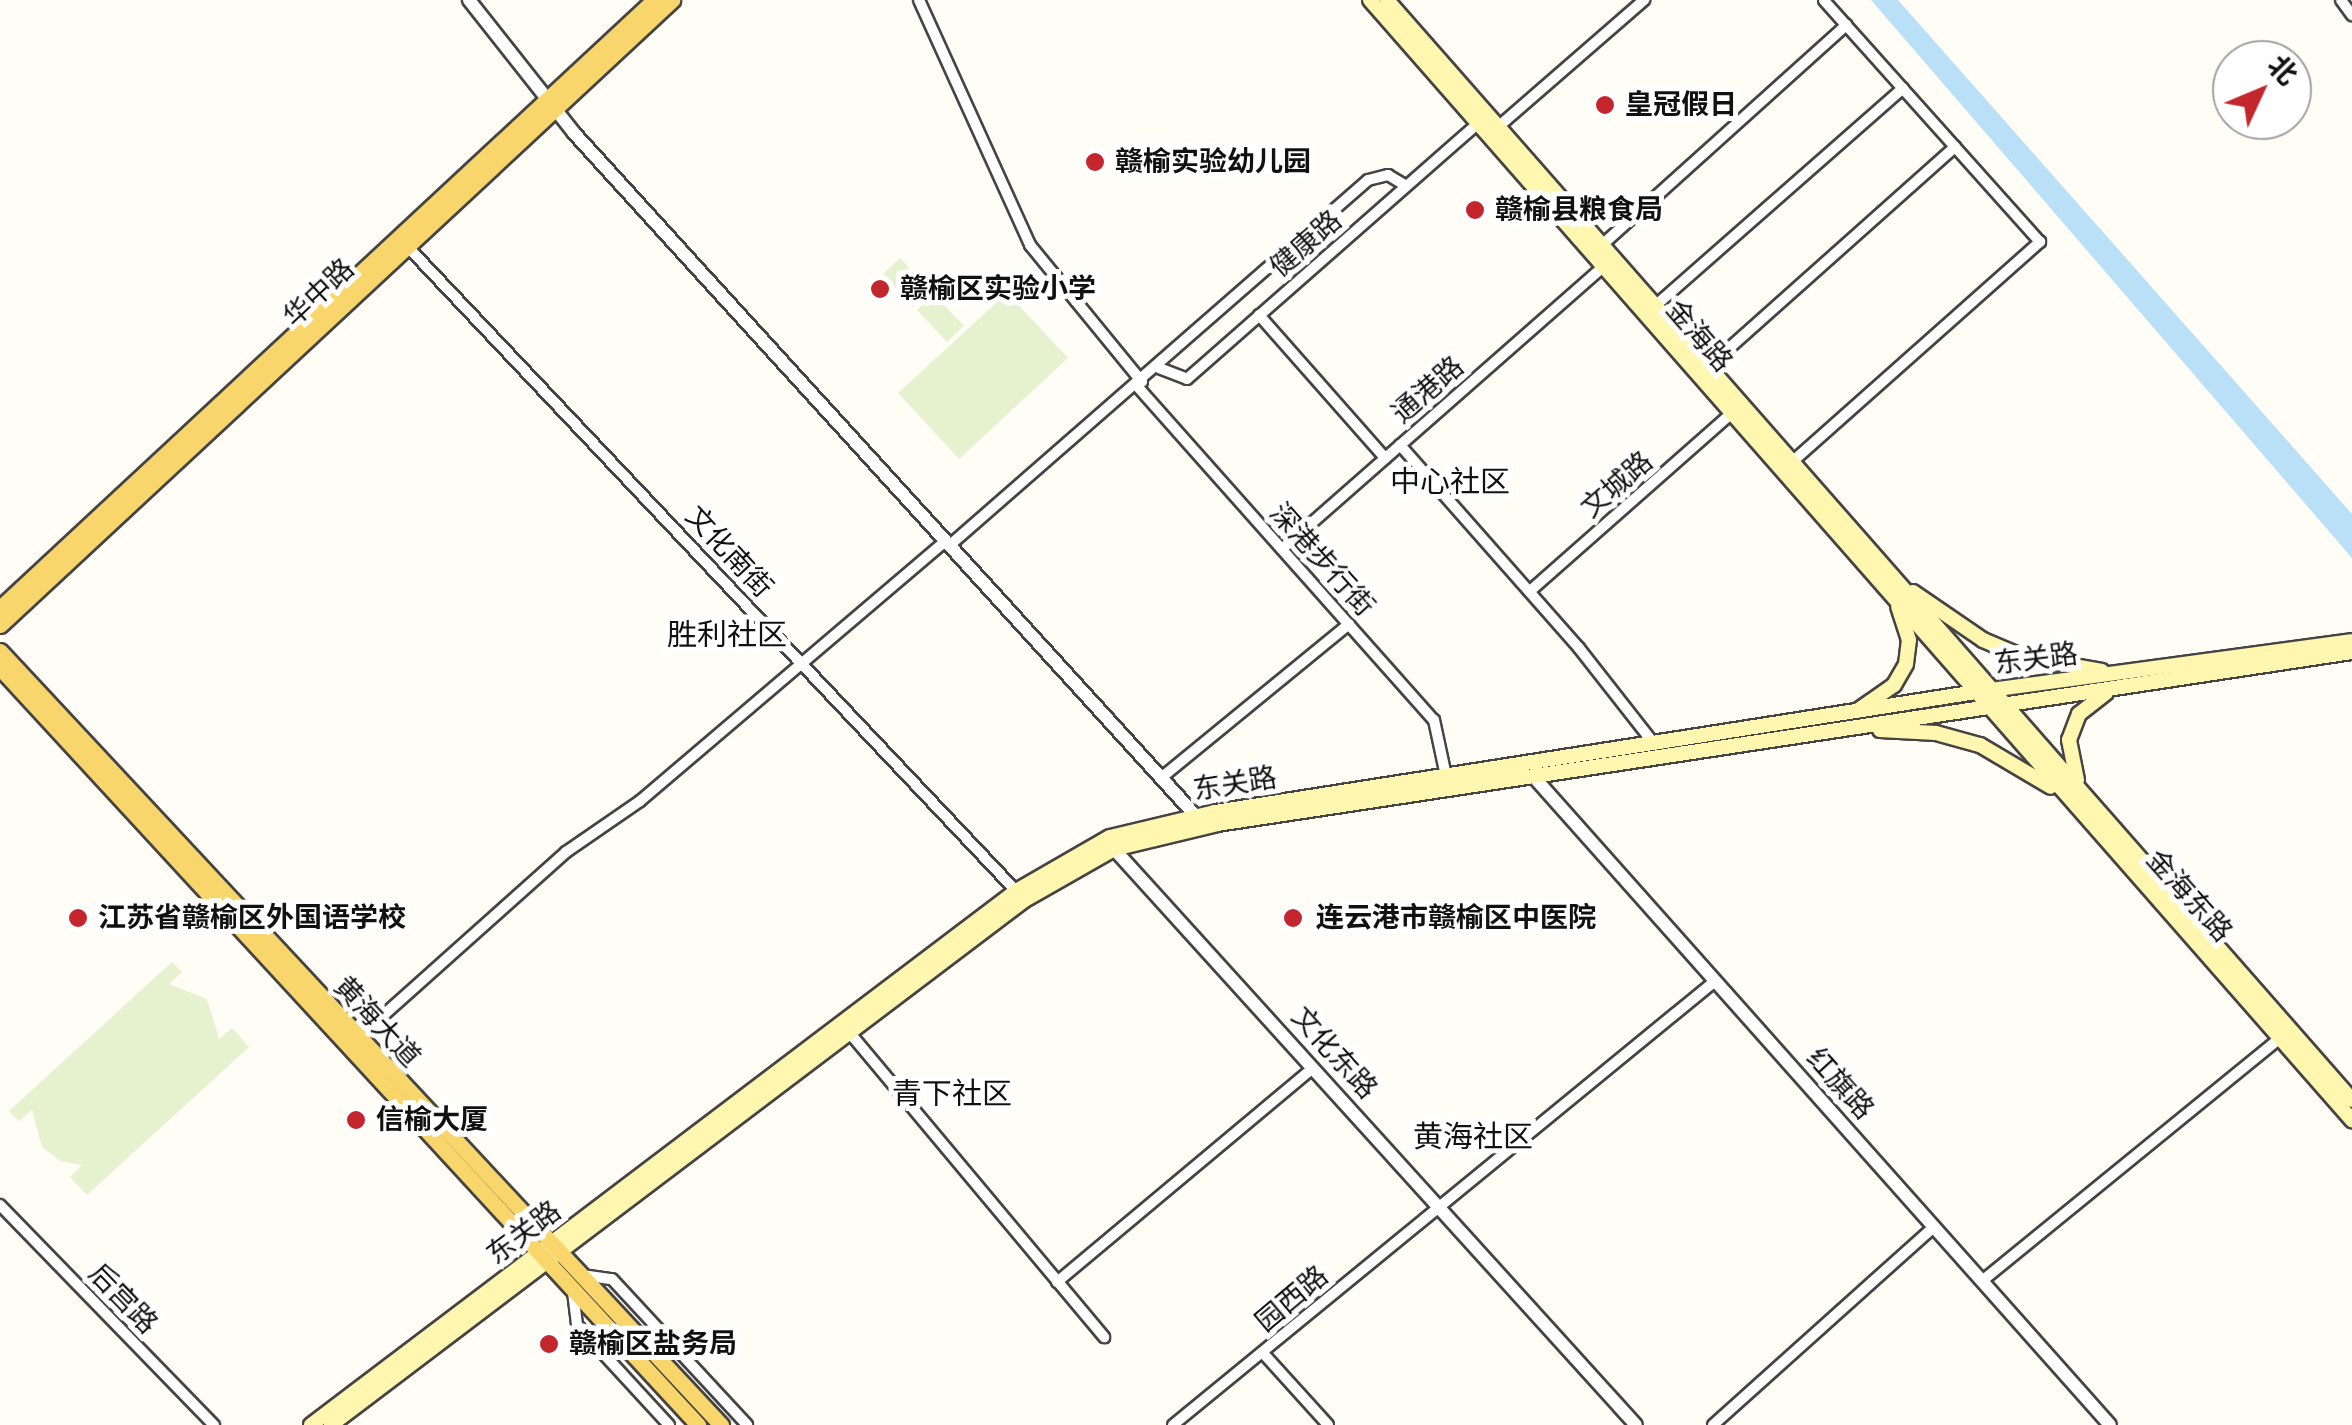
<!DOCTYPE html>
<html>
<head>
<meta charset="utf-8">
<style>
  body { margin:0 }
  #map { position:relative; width:2352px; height:1425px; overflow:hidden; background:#fffdf5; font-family:"Libre Baskerville","Noto Sans SC",serif }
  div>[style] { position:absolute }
  .pitch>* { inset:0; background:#e6f2cf }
  .water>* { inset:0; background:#b9e0f7 }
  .roads { filter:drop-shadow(2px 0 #444) drop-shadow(-2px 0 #444) drop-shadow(0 2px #444) drop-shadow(0 -2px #444) }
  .minor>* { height:10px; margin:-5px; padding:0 5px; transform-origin:5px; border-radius:5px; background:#fff }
  .tertiary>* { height:12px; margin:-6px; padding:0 6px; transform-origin:6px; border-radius:6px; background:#fff }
  .secondary>* { height:14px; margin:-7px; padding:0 7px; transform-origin:7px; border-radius:7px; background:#fff6b0 }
  .primary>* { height:15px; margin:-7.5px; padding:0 7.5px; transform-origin:7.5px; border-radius:7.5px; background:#f9d66b }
  .dots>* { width:28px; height:28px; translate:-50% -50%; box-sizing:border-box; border:5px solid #fff; border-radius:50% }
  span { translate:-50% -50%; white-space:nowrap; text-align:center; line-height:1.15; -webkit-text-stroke:10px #fff; paint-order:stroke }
  .poi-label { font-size:28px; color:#111; font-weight:700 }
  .left { translate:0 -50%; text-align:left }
  .street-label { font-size:28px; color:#111 }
  .neighbourhood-label { font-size:30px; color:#111 }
  .north { position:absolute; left:2212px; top:40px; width:100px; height:100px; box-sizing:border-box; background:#fff; border:2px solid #a0a0a0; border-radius:50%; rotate:46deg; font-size:28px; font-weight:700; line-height:40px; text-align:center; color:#111 }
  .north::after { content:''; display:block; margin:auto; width:35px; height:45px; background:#c4262e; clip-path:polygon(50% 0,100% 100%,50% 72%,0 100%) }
</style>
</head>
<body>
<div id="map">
  <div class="pitch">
    <i style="clip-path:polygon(900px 258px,930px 291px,913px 307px,883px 274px)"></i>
    <i style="clip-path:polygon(1007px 293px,1068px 358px,959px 459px,898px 393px)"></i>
    <i style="clip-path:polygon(934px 294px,964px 326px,947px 342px,917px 310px)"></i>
    <i style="clip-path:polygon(172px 962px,182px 972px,169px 984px,207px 999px,219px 1039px,232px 1028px,249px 1047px,87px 1195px,70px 1177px,82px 1165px,60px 1161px,42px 1147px,32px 1110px,19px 1121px,9px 1111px)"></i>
  </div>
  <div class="water">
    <i style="clip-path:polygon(1871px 0,1898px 0,2352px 514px,2352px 558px)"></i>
  </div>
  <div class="roads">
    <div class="minor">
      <i style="left:919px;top:0;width:269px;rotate:65.6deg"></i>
      <i style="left:1030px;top:245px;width:177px;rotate:50.7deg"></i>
      <i style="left:2341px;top:0;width:19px;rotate:54deg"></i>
      <i style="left:1498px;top:127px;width:194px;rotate:-41deg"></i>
      <i style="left:1602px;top:245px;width:329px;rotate:-42deg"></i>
      <i style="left:407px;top:246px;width:887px;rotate:46.64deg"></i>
      <i style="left:1655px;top:306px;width:330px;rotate:-41.3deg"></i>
      <i style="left:1259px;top:315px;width:191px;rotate:48.6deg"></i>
      <i style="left:1708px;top:367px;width:331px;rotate:-41.7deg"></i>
      <i style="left:1159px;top:368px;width:30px;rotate:21deg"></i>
      <i style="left:1187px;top:379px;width:388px;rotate:-41.3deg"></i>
      <i style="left:1137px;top:386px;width:447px;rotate:48.4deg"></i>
      <i style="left:1434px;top:720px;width:57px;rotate:77.9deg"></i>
      <i style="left:1400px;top:445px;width:271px;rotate:48.6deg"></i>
      <i style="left:1579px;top:648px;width:123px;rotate:51.9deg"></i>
      <i style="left:1792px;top:462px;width:332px;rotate:-41.6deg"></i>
      <i style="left:2040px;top:242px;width:324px;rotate:-131.8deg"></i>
      <i style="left:950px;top:545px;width:555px;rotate:-41.13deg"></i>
      <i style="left:1368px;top:180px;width:21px;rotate:-14deg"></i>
      <i style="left:1388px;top:175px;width:21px;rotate:31deg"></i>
      <i style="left:1282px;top:549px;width:429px;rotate:-41.3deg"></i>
      <i style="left:1530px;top:591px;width:271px;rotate:-41.4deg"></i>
      <i style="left:1161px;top:778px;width:243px;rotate:-39.3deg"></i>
      <i style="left:849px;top:1032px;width:398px;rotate:50.1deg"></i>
      <i style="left:358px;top:1038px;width:279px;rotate:-41.8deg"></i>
      <i style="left:566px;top:852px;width:90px;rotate:-34.6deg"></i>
      <i style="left:640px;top:801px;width:402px;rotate:-40.4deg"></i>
      <i style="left:0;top:1205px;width:307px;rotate:45.8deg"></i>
      <i style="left:582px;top:1275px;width:30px;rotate:8deg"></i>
      <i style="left:612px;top:1279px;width:199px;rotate:47.2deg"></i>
      <i style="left:1982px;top:1281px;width:385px;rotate:-39.2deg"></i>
      <i style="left:1057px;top:1282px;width:334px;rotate:-39.9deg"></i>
      <i style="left:573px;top:1292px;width:33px;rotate:83deg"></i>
      <i style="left:577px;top:1325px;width:136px;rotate:47.4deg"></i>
      <i style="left:1263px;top:1353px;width:97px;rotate:47.9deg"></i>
      <i style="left:1173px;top:1425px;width:701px;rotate:-39.32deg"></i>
      <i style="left:1713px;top:1425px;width:297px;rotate:-41.9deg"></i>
    </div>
    <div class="tertiary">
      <i style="left:469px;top:0;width:169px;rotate:51.7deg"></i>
      <i style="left:574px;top:133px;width:922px;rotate:47.68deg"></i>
      <i style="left:1533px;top:776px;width:868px;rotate:48.36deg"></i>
      <i style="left:1114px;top:849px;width:777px;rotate:47.82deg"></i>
    </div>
    <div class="secondary">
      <i style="left:1370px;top:0;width:1490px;rotate:48.76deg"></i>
      <i style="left:1387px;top:0;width:1463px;rotate:48.74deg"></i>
      <i style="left:1913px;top:592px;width:85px;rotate:34.4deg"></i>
      <i style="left:1983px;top:640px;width:43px;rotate:23deg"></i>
      <i style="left:2023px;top:657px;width:80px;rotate:10deg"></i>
      <i style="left:1857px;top:711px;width:45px;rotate:-35.1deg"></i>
      <i style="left:1894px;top:685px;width:24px;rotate:-60deg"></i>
      <i style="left:1906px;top:664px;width:24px;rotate:-83deg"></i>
      <i style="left:1909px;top:640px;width:35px;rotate:-108deg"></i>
      <i style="left:1880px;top:730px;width:56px;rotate:3.1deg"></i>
      <i style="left:1936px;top:733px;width:46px;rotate:15.3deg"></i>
      <i style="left:1980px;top:745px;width:82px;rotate:30.6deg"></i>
      <i style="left:2077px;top:780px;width:41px;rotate:-101.3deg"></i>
      <i style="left:2069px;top:740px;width:28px;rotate:-69deg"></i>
      <i style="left:2079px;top:714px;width:34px;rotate:-38deg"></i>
      <i style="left:311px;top:1425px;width:884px;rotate:-37.14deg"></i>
      <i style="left:1016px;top:891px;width:108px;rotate:-29.9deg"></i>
      <i style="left:1110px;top:837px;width:108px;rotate:-13.4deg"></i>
      <i style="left:1215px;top:812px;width:770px;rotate:-8.96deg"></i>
      <i style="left:1976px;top:692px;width:379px;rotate:-7.7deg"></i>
      <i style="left:331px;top:1425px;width:868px;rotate:-37.13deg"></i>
      <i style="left:1023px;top:901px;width:105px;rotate:-29.7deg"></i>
      <i style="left:1114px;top:849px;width:106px;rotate:-13.6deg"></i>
      <i style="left:1217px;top:824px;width:1148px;rotate:-8.62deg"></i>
    </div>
    <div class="primary">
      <i style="left:0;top:608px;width:893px;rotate:-42.91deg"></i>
      <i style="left:0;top:625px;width:918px;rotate:-42.92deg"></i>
      <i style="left:0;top:651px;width:1058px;rotate:47.03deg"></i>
      <i style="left:0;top:668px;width:1030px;rotate:47.32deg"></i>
    </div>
  </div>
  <div class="dots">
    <i style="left:1605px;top:105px;background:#c4262e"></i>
    <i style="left:1095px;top:162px;background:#c4262e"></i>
    <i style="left:1475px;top:210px;background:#c4262e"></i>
    <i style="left:880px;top:289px;background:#c4262e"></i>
    <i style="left:78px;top:918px;background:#c4262e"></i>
    <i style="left:1293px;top:918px;background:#c4262e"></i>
    <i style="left:356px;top:1120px;background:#c4262e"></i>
    <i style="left:549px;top:1344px;background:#c4262e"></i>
  </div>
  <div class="poi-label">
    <span class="left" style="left:1625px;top:105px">皇冠假日</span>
    <span class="left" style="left:1115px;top:162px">赣榆实验幼儿园</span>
    <span class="left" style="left:1495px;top:210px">赣榆县粮食局</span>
    <span class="left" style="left:900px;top:289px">赣榆区实验小学</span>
    <span class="left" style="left:98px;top:918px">江苏省赣榆区外国语学校</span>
    <span class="left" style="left:1316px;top:918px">连云港市赣榆区中医院</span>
    <span class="left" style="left:376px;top:1120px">信榆大厦</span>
    <span class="left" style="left:569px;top:1344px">赣榆区盐务局</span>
  </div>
  <div class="street-label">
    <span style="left:1306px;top:244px;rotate:-41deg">健康路</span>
    <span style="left:319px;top:293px;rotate:-43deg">华中路</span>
    <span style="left:1699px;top:336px;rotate:49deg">金海路</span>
    <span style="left:1428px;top:390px;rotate:-41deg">通港路</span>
    <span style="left:1617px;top:485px;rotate:-41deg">文城路</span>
    <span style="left:729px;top:552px;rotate:47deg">文化南街</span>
    <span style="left:1322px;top:560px;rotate:48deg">深港步行街</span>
    <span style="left:2036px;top:659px;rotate:-7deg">东关路</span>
    <span style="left:1235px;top:784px;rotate:-9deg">东关路</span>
    <span style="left:2189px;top:896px;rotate:48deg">金海东路</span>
    <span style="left:377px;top:1022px;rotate:47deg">黄海大道</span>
    <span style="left:1334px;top:1053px;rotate:48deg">文化东路</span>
    <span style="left:1840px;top:1084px;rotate:48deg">红旗路</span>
    <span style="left:524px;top:1233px;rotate:-37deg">东关路</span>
    <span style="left:123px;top:1299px;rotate:46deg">后宫路</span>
    <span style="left:1292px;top:1299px;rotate:-40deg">园西路</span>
  </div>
  <div class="neighbourhood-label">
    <span style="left:1450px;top:482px">中心社区</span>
    <span style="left:727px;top:635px">胜利社区</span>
    <span style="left:952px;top:1094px">青下社区</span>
    <span style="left:1473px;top:1137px">黄海社区</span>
  </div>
  <div class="north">北</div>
</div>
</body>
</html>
